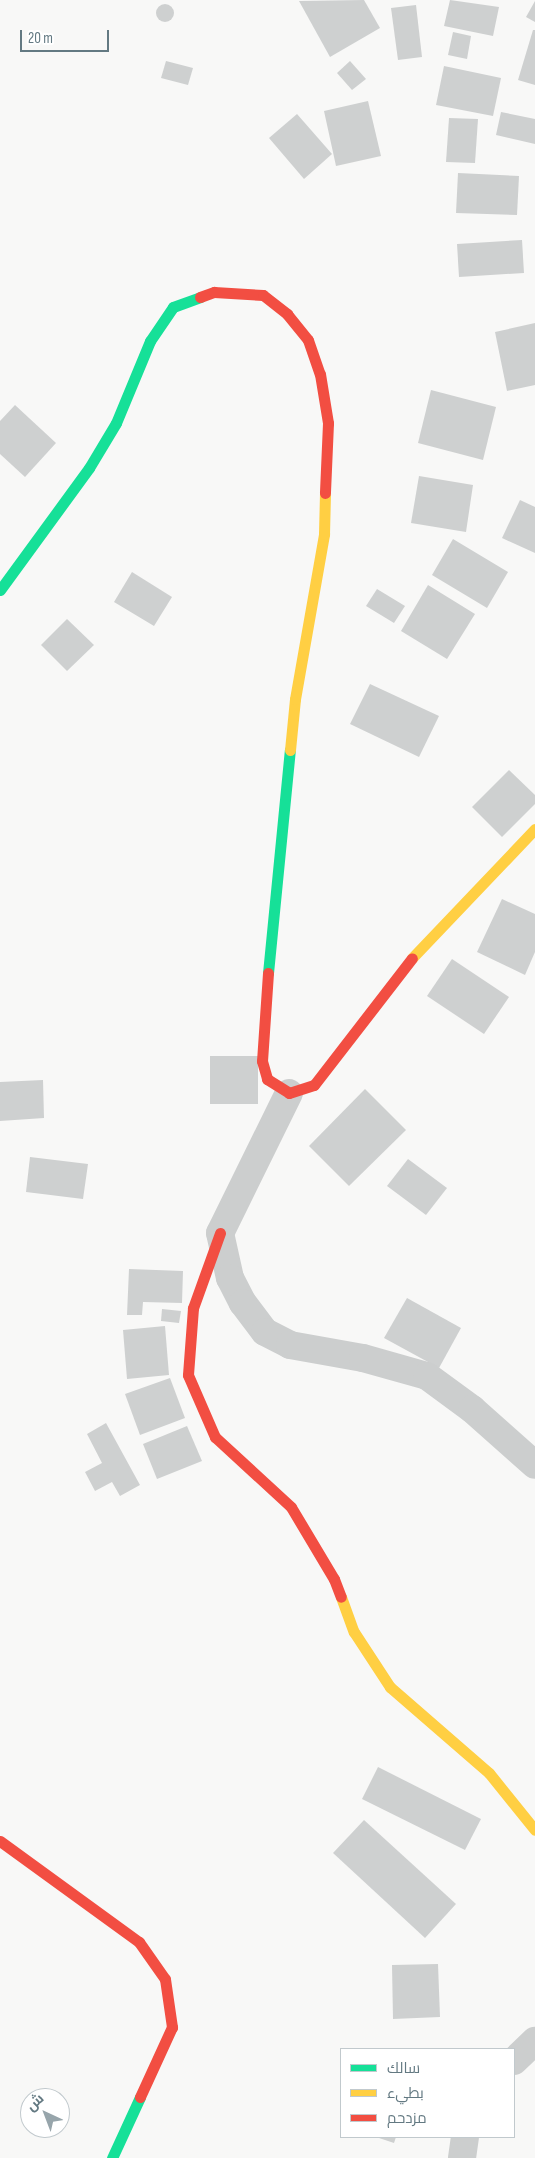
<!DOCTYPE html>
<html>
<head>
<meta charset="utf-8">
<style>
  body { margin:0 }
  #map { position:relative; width:535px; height:2158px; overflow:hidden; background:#f8f8f7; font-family:"Sofia Sans Condensed",Cairo,sans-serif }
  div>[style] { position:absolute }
  .building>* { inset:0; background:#ced0d0 }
  .round { border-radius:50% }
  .street>* { height:28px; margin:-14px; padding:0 14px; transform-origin:14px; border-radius:14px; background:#cccece }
  .fast>* { height:11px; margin:-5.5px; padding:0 5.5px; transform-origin:5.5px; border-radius:5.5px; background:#16e098 }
  .slow>* { height:11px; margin:-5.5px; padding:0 5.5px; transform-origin:5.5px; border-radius:5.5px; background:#ffcf43 }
  .jam>* { height:11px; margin:-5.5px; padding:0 5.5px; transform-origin:5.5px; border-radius:5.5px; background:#f24e42 }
  span { translate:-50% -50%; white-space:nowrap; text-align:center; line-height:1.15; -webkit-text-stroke:5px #fff; paint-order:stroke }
  .legend { position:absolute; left:340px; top:2048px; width:175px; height:90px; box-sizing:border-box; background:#fff; border:1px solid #c1c9cd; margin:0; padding:6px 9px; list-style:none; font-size:15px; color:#637982 }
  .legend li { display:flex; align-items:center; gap:10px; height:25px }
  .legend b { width:25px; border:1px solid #c1c9cd }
  .north { position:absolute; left:20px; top:2088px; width:50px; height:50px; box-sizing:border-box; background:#fff; border:1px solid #c1c9cd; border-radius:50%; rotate:317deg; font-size:14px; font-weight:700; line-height:20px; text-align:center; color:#637982 }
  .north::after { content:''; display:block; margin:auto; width:18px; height:22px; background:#97a5ab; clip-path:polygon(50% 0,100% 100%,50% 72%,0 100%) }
  .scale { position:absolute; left:20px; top:30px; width:89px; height:22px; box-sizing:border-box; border:2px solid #637982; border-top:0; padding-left:6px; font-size:15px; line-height:18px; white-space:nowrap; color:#637982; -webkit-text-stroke:4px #fff; paint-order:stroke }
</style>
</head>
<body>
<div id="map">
  <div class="building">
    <i style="clip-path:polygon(364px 0,380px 28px,330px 57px,299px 1px)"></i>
    <i style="clip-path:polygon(450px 0,499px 7px,493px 36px,444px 26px)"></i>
    <i style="clip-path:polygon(535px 1px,535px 22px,526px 17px)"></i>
    <i class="round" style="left:156px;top:4px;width:18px;height:18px"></i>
    <i style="clip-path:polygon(416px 5px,422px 57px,398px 60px,391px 8px)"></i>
    <i style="clip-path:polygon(533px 30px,535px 30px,535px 85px,518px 80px)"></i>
    <i style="clip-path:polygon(453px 32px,471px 36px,467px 59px,448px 55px)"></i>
    <i style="clip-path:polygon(166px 61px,193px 68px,188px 85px,161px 78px)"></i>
    <i style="clip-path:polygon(350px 61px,366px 79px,352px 90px,337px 73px)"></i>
    <i style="clip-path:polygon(444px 66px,501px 78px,493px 116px,436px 105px)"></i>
    <i style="clip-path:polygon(368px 101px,381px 156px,336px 166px,324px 111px)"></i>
    <i style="clip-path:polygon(501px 112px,535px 119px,535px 144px,496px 135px)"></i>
    <i style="clip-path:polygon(297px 114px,332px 154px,304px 179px,269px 138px)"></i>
    <i style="clip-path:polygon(449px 118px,478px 119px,475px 163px,446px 162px)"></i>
    <i style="clip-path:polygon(458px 173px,519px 176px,517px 215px,456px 213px)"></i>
    <i style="clip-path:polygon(522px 240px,524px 273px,459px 277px,457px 244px)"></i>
    <i style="clip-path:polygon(535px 323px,535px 385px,507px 391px,495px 332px)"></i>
    <i style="clip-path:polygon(431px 390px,496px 407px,483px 460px,418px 443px)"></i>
    <i style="clip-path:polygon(15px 405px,56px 443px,25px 477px,0 454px,0 421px)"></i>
    <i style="clip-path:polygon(419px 476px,473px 485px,466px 532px,411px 523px)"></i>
    <i style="clip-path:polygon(520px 500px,535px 507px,535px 553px,502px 538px)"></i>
    <i style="clip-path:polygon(453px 539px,508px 572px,487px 608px,432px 575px)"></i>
    <i style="clip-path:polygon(132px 572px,172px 597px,154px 626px,114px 602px)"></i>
    <i style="clip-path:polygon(428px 585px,475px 614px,447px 659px,401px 631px)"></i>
    <i style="clip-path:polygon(377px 589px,405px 606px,394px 623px,366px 606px)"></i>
    <i style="clip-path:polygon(67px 619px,94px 645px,67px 671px,41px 645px)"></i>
    <i style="clip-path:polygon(370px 684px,439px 716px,419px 757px,350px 724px)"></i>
    <i style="clip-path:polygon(509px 770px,535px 795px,535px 804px,502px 837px,472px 807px)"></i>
    <i style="clip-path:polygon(502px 899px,535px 914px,535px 952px,525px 975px,477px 952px)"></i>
    <i style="clip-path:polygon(452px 959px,509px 997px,484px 1034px,427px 996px)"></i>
    <i style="clip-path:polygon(210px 1056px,258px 1056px,258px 1104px,210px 1104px)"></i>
    <i style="clip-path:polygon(43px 1080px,44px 1118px,0 1121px,0 1082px)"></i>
    <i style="clip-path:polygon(365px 1089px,406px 1130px,349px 1186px,309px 1146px)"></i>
    <i style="clip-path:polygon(30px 1157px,88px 1164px,83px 1199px,26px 1192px)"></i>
    <i style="clip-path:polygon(408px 1159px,447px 1188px,426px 1215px,387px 1186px)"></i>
    <i style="clip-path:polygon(129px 1269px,183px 1271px,182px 1303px,143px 1302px,142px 1315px,127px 1315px)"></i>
    <i style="clip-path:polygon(407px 1298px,461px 1328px,439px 1368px,384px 1338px)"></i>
    <i style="clip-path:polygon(162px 1309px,181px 1311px,179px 1323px,161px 1321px)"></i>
    <i style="clip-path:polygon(165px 1326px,169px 1375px,127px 1379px,123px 1330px)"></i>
    <i style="clip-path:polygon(170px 1378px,185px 1418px,140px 1435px,125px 1394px)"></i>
    <i style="clip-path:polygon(106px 1423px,140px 1485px,120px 1496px,112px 1482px,95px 1491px,85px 1472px,102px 1463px,87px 1434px)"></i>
    <i style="clip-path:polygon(187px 1426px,202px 1461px,157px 1479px,143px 1444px)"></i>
    <i style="clip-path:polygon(378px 1767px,481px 1819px,465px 1850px,362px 1799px)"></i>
    <i style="clip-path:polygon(364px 1820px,456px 1904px,425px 1938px,333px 1853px)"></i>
    <i style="clip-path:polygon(438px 1964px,440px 2017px,393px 2019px,392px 1965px)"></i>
    <i style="clip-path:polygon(376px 2137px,396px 2137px,394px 2143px)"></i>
  </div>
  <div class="street">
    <i style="left:289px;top:1093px;width:156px;rotate:116.2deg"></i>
    <i style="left:220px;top:1233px;width:46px;rotate:77.5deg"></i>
    <i style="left:230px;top:1278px;width:28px;rotate:63deg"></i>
    <i style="left:243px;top:1303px;width:36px;rotate:53deg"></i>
    <i style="left:265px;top:1332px;width:28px;rotate:27deg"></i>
    <i style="left:290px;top:1345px;width:74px;rotate:10.1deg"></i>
    <i style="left:363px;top:1358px;width:66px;rotate:15.7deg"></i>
    <i style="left:427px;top:1376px;width:56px;rotate:36.3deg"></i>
    <i style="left:472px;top:1409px;width:84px;rotate:41.6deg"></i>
    <i style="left:514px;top:2061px;width:29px;rotate:-44deg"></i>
    <i style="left:462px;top:2158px;width:21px;rotate:-82deg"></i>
  </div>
  <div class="fast">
    <i style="left:0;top:590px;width:151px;rotate:-53.9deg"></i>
    <i style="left:89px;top:468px;width:52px;rotate:-59deg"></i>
    <i style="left:116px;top:423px;width:89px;rotate:-67.5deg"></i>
    <i style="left:150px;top:341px;width:41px;rotate:-55.9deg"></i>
    <i style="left:173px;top:307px;width:29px;rotate:-20deg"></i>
    <i style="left:268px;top:973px;width:224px;rotate:-84.4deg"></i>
    <i style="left:112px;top:2158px;width:67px;rotate:-65.3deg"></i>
  </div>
  <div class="slow">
    <i style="left:290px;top:750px;width:51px;rotate:-84.4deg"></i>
    <i style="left:295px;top:699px;width:168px;rotate:-80deg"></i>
    <i style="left:324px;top:534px;width:41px;rotate:-88.6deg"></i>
    <i style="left:412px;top:958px;width:178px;rotate:-46.4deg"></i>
    <i style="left:341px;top:1597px;width:37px;rotate:70deg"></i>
    <i style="left:354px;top:1632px;width:66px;rotate:56.8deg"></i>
    <i style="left:390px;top:1687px;width:131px;rotate:41deg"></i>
    <i style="left:489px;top:1773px;width:73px;rotate:51.1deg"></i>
  </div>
  <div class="jam">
    <i style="left:200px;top:297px;width:15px;rotate:-20deg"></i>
    <i style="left:214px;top:292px;width:49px;rotate:3.5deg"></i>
    <i style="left:263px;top:295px;width:31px;rotate:38deg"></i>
    <i style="left:287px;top:314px;width:33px;rotate:51deg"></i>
    <i style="left:308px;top:340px;width:36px;rotate:71deg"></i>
    <i style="left:320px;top:374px;width:50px;rotate:80.7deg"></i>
    <i style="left:328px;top:423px;width:70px;rotate:92.5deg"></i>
    <i style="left:268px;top:973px;width:88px;rotate:93.9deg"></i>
    <i style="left:262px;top:1061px;width:19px;rotate:74deg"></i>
    <i style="left:267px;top:1079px;width:26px;rotate:32deg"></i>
    <i style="left:289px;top:1093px;width:26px;rotate:-18deg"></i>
    <i style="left:314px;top:1085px;width:160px;rotate:-52.3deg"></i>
    <i style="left:220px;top:1233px;width:80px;rotate:109.8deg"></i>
    <i style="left:193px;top:1308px;width:67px;rotate:94.3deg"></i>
    <i style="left:188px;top:1375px;width:68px;rotate:66.5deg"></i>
    <i style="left:215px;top:1437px;width:103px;rotate:42.6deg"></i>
    <i style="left:291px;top:1507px;width:84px;rotate:59.2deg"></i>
    <i style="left:334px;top:1579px;width:19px;rotate:69deg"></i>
    <i style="left:0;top:1841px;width:172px;rotate:36deg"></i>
    <i style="left:139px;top:1942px;width:45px;rotate:54.9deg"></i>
    <i style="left:165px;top:1979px;width:49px;rotate:81.7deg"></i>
    <i style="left:172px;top:2027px;width:77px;rotate:114.6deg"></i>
  </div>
  <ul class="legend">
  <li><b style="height:6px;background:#16e098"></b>سالك</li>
  <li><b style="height:6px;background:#ffcf43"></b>بطيء</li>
  <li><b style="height:6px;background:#f24e42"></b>مزدحم</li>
  </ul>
  <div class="north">ش</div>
  <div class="scale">20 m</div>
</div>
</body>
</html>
